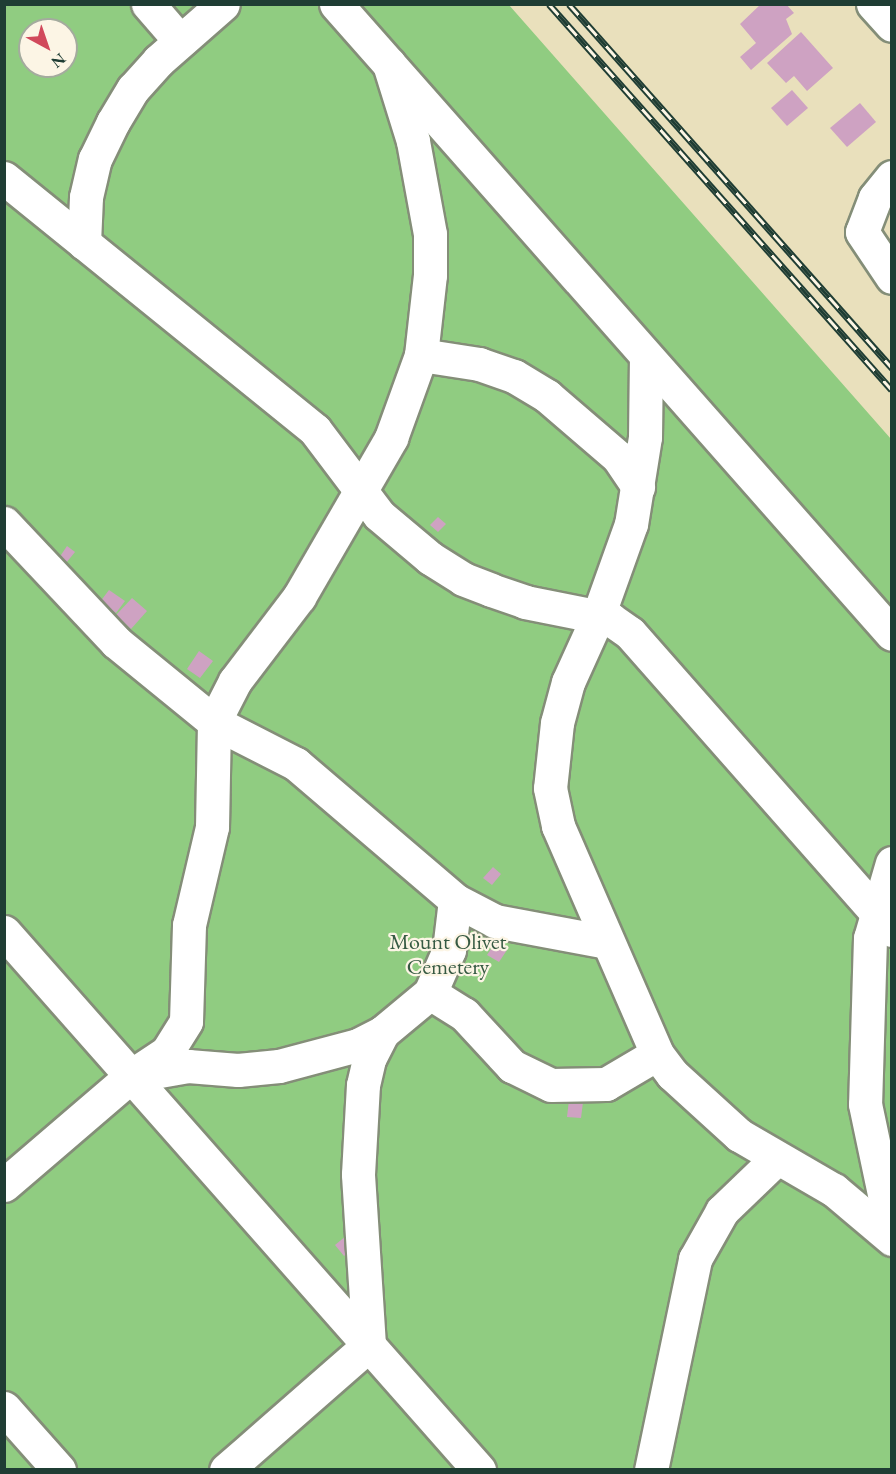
<!DOCTYPE html>
<html>
<head>
<meta charset="utf-8">
<style>
  body { margin:0 }
  #map { position:relative; width:896px; height:1474px; overflow:hidden; background:#e9e0bc; font-family:"EB Garamond",serif }
  div>[style] { position:absolute }
  .green>* { inset:0; background:#90cc81 }
  .building>* { inset:0; background:#cea2c2 }
  .roads { filter:drop-shadow(2px 0 #848e78) drop-shadow(-2px 0 #848e78) drop-shadow(0 2px #848e78) drop-shadow(0 -2px #848e78) }
  .minor>* { height:33px; margin:-16.5px; padding:0 16.5px; transform-origin:16.5px; border-radius:16.5px; background:#fff }
  .rail>* { height:7px; margin-top:-3.5px; transform-origin:0; background:repeating-linear-gradient(90deg,#fcf5e5 0 14px,#1f3d34 0 28px); box-sizing:border-box; border-block:2px solid #1f3d34 }
  span { translate:-50% -50%; white-space:nowrap; text-align:center; line-height:1.15; -webkit-text-stroke:4.5px #fcf5e5; paint-order:stroke }
  .park-label { font-size:22px; color:#365a43 }
  .frame { position:absolute; inset:0; border:6px solid #1f3d34; pointer-events:none }
  .north { position:absolute; left:18px; top:18px; width:60px; height:60px; box-sizing:border-box; background:#fcf5e5; border:2px solid #a4ab9e; border-radius:50%; rotate:140deg; font-size:16px; font-weight:700; line-height:24px; text-align:center; color:#1f3d34 }
  .north::after { content:''; display:block; margin:auto; width:21px; height:27px; background:#d1495b; clip-path:polygon(50% 0,100% 100%,50% 72%,0 100%) }
</style>
</head>
<body>
<div id="map">
  <div class="green">
    <i style="clip-path:polygon(evenodd,5px 5px,509px 5px,891px 439px,891px 1469px,5px 1470px,5px 5px,30px 30px,66px 30px,66px 66px,30px 66px,30px 30px)"></i>
  </div>
  <div class="building">
    <i style="clip-path:polygon(761px 4px,786px 4px,794px 13px,786px 19px,792px 34px,751px 70px,740px 57px,756px 43px,740px 24px)"></i>
    <i style="clip-path:polygon(801px 32px,833px 68px,807px 91px,794px 76px,786px 83px,767px 63px)"></i>
    <i style="clip-path:polygon(792px 90px,808px 108px,787px 126px,771px 108px)"></i>
    <i style="clip-path:polygon(860px 103px,876px 122px,847px 147px,830px 128px)"></i>
    <i style="clip-path:polygon(438px 517px,446px 524px,438px 532px,430px 525px)"></i>
    <i style="clip-path:polygon(67px 546px,75px 552px,66px 563px,59px 558px)"></i>
    <i style="clip-path:polygon(109px 590px,125px 601px,116px 613px,100px 602px)"></i>
    <i style="clip-path:polygon(132px 598px,147px 611px,131px 629px,116px 615px)"></i>
    <i style="clip-path:polygon(199px 651px,213px 661px,200px 678px,187px 669px)"></i>
    <i style="clip-path:polygon(493px 867px,501px 874px,492px 885px,483px 878px)"></i>
    <i style="clip-path:polygon(495px 943px,507px 950px,499px 962px,487px 955px)"></i>
    <i style="clip-path:polygon(569px 1100px,583px 1102px,581px 1118px,567px 1117px)"></i>
    <i style="clip-path:polygon(346px 1236px,355px 1246px,344px 1256px,335px 1245px)"></i>
  </div>
  <div class="roads">
    <div class="minor">
      <i style="left:148px;top:4px;width:49px;rotate:49.1deg"></i>
      <i style="left:336px;top:4px;width:840px;rotate:48.57deg"></i>
      <i style="left:873px;top:4px;width:28px;rotate:48deg"></i>
      <i style="left:892px;top:177px;width:27px;rotate:129deg"></i>
      <i style="left:875px;top:198px;width:36px;rotate:111deg"></i>
      <i style="left:862px;top:232px;width:54px;rotate:56.3deg"></i>
      <i style="left:4px;top:178px;width:400px;rotate:39deg"></i>
      <i style="left:315px;top:430px;width:106px;rotate:53deg"></i>
      <i style="left:379px;top:515px;width:67px;rotate:40.1deg"></i>
      <i style="left:430px;top:558px;width:39px;rotate:32deg"></i>
      <i style="left:463px;top:579px;width:30px;rotate:21deg"></i>
      <i style="left:491px;top:590px;width:36px;rotate:19deg"></i>
      <i style="left:525px;top:602px;width:87px;rotate:11.3deg"></i>
      <i style="left:610px;top:619px;width:24px;rotate:35deg"></i>
      <i style="left:630px;top:633px;width:396px;rotate:48.6deg"></i>
      <i style="left:84px;top:243px;width:46px;rotate:-87.5deg"></i>
      <i style="left:86px;top:197px;width:39px;rotate:-77deg"></i>
      <i style="left:95px;top:159px;width:41px;rotate:-64.1deg"></i>
      <i style="left:113px;top:122px;width:39px;rotate:-59deg"></i>
      <i style="left:133px;top:89px;width:38px;rotate:-48deg"></i>
      <i style="left:158px;top:61px;width:86px;rotate:-41.2deg"></i>
      <i style="left:421px;top:355px;width:59px;rotate:8.8deg"></i>
      <i style="left:479px;top:364px;width:37px;rotate:19deg"></i>
      <i style="left:514px;top:376px;width:39px;rotate:31deg"></i>
      <i style="left:547px;top:396px;width:94px;rotate:40.7deg"></i>
      <i style="left:618px;top:457px;width:36px;rotate:56deg"></i>
      <i style="left:646px;top:356px;width:81px;rotate:90.7deg"></i>
      <i style="left:645px;top:437px;width:88px;rotate:99.1deg"></i>
      <i style="left:631px;top:524px;width:98px;rotate:109.7deg"></i>
      <i style="left:598px;top:616px;width:72px;rotate:114.4deg"></i>
      <i style="left:568px;top:682px;width:42px;rotate:105deg"></i>
      <i style="left:557px;top:723px;width:65px;rotate:96.1deg"></i>
      <i style="left:550px;top:788px;width:39px;rotate:78deg"></i>
      <i style="left:558px;top:826px;width:249px;rotate:66.5deg"></i>
      <i style="left:657px;top:1054px;width:25px;rotate:53deg"></i>
      <i style="left:672px;top:1074px;width:91px;rotate:42.3deg"></i>
      <i style="left:739px;top:1135px;width:110px;rotate:30.1deg"></i>
      <i style="left:834px;top:1190px;width:76px;rotate:40.2deg"></i>
      <i style="left:4px;top:523px;width:163px;rotate:46.7deg"></i>
      <i style="left:116px;top:642px;width:127px;rotate:39.2deg"></i>
      <i style="left:214px;top:722px;width:92px;rotate:27.1deg"></i>
      <i style="left:296px;top:764px;width:209px;rotate:40.5deg"></i>
      <i style="left:455px;top:900px;width:45px;rotate:27.7deg"></i>
      <i style="left:495px;top:921px;width:114px;rotate:10.6deg"></i>
      <i style="left:892px;top:863px;width:78px;rotate:106.3deg"></i>
      <i style="left:870px;top:938px;width:166px;rotate:91.7deg"></i>
      <i style="left:865px;top:1104px;width:131px;rotate:78.1deg"></i>
      <i style="left:4px;top:932px;width:718px;rotate:48.56deg"></i>
      <i style="left:430px;top:993px;width:40px;rotate:32deg"></i>
      <i style="left:464px;top:1014px;width:71px;rotate:47.3deg"></i>
      <i style="left:512px;top:1066px;width:43px;rotate:26deg"></i>
      <i style="left:551px;top:1085px;width:55px;rotate:-1deg"></i>
      <i style="left:606px;top:1084px;width:59px;rotate:-30.5deg"></i>
      <i style="left:131px;top:1076px;width:43px;rotate:-33.7deg"></i>
      <i style="left:167px;top:1052px;width:36px;rotate:-58deg"></i>
      <i style="left:186px;top:1021px;width:96px;rotate:-88.2deg"></i>
      <i style="left:189px;top:925px;width:101px;rotate:-76.8deg"></i>
      <i style="left:212px;top:827px;width:105px;rotate:-88.9deg"></i>
      <i style="left:214px;top:722px;width:46px;rotate:-62.9deg"></i>
      <i style="left:235px;top:681px;width:106px;rotate:-52.7deg"></i>
      <i style="left:299px;top:597px;width:184px;rotate:-59.9deg"></i>
      <i style="left:391px;top:438px;width:88px;rotate:-70.1deg"></i>
      <i style="left:421px;top:355px;width:81px;rotate:-83.6deg"></i>
      <i style="left:430px;top:275px;width:41px;rotate:-90deg"></i>
      <i style="left:430px;top:234px;width:95px;rotate:-100.4deg"></i>
      <i style="left:413px;top:141px;width:81px;rotate:-107.3deg"></i>
      <i style="left:4px;top:1185px;width:167px;rotate:-40.6deg"></i>
      <i style="left:131px;top:1076px;width:58px;rotate:-10deg"></i>
      <i style="left:188px;top:1066px;width:50px;rotate:4.6deg"></i>
      <i style="left:238px;top:1070px;width:41px;rotate:-5.6deg"></i>
      <i style="left:279px;top:1066px;width:82px;rotate:-14.9deg"></i>
      <i style="left:358px;top:1045px;width:28px;rotate:-27deg"></i>
      <i style="left:383px;top:1032px;width:61px;rotate:-39.7deg"></i>
      <i style="left:430px;top:993px;width:47px;rotate:-66.2deg"></i>
      <i style="left:449px;top:950px;width:50px;rotate:-83.2deg"></i>
      <i style="left:4px;top:1408px;width:83px;rotate:48.4deg"></i>
      <i style="left:226px;top:1470px;width:190px;rotate:-41.2deg"></i>
      <i style="left:369px;top:1345px;width:171px;rotate:-93.7deg"></i>
      <i style="left:358px;top:1174px;width:89px;rotate:-86.8deg"></i>
      <i style="left:363px;top:1085px;width:27px;rotate:-77deg"></i>
      <i style="left:369px;top:1059px;width:30px;rotate:-63deg"></i>
      <i style="left:651px;top:1470px;width:216px;rotate:-78.2deg"></i>
      <i style="left:695px;top:1259px;width:55px;rotate:-60.6deg"></i>
      <i style="left:722px;top:1211px;width:76px;rotate:-43.9deg"></i>
    </div>
  </div>
  <div class="rail">
    <i style="left:549px;top:4px;width:516px;rotate:48.38deg"></i>
    <i style="left:569px;top:4px;width:487px;rotate:48.4deg"></i>
  </div>
  <div class="park-label">
    <span style="left:448px;top:954px">Mount Olivet<br>Cemetery</span>
  </div>
  <div class="frame"></div>
  <div class="north">N</div>
</div>
</body>
</html>
